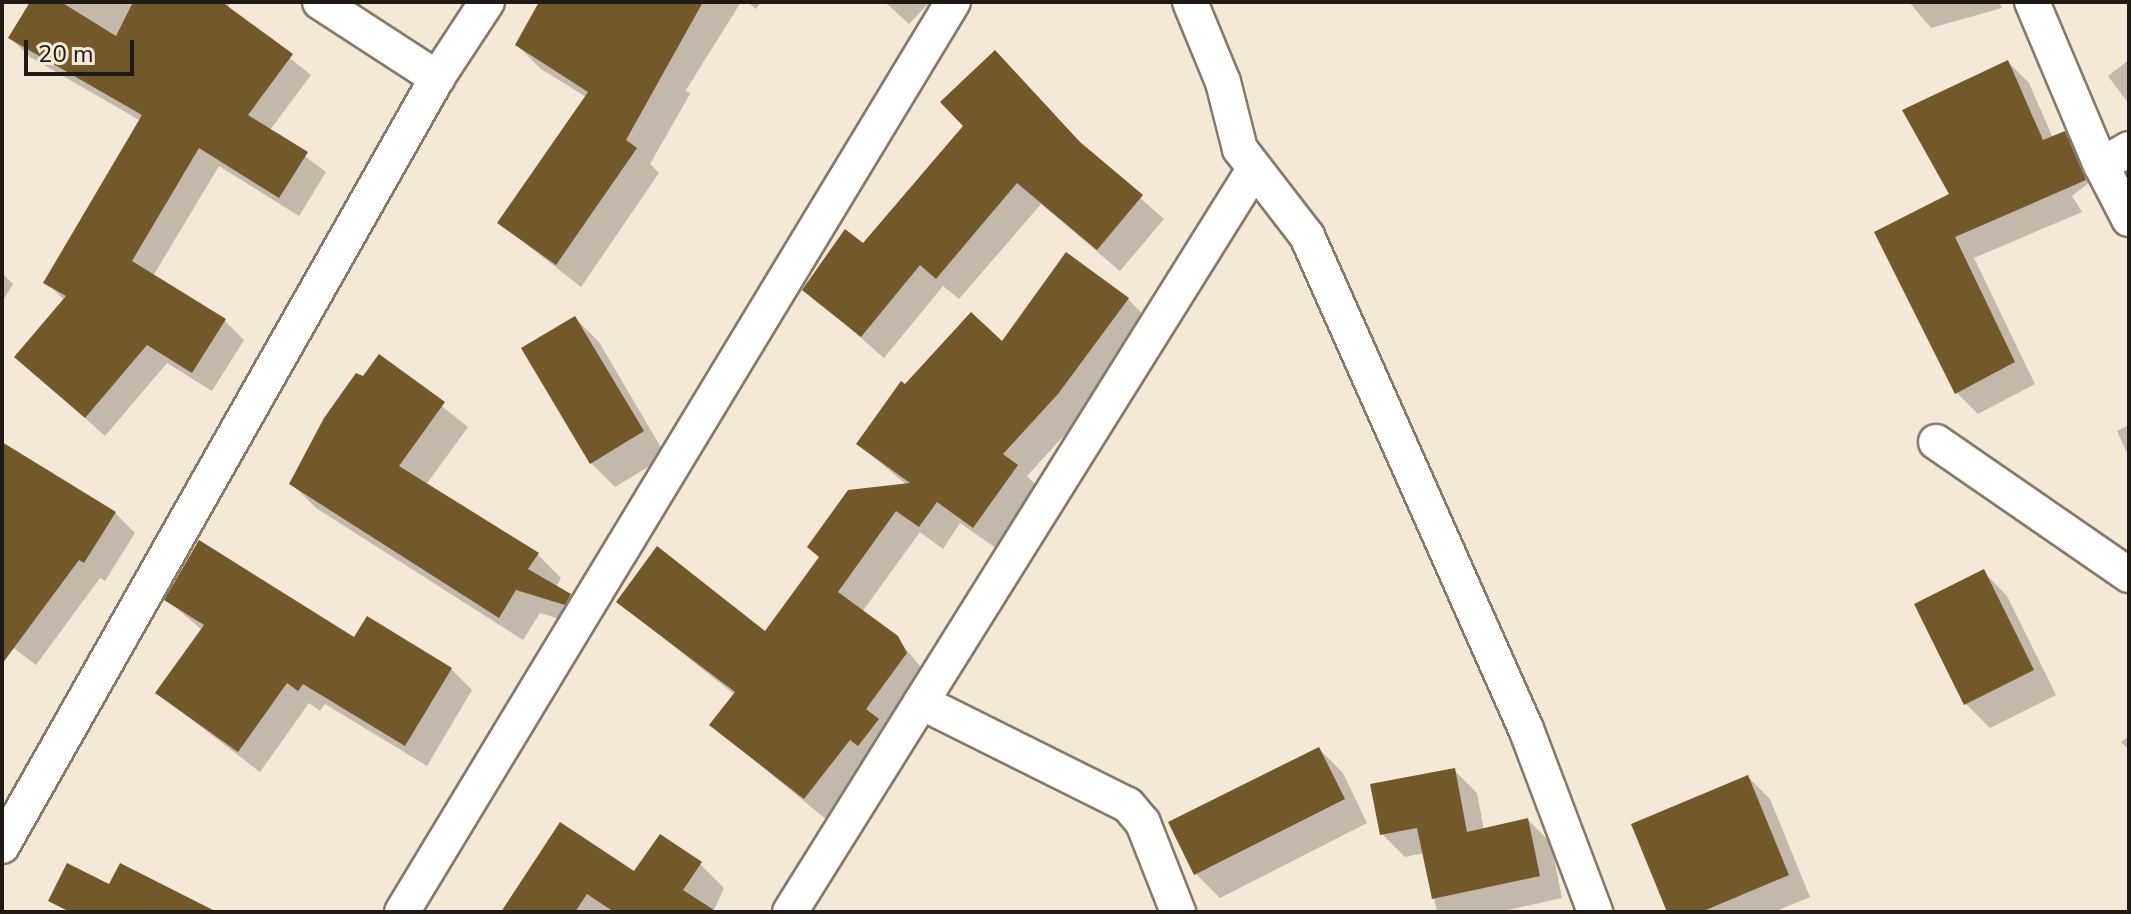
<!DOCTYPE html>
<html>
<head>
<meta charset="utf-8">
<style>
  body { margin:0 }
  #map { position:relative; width:2131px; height:914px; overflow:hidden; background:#f4e8d6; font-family:"Nunito Sans",sans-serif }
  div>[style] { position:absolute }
  .shadow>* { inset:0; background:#0003 }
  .building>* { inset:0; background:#73582c }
  .roads { filter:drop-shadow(2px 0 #857a69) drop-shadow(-2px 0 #857a69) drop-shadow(0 2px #857a69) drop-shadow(0 -2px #857a69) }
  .minor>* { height:34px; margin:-17px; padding:0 17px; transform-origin:17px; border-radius:17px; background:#fff }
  span { translate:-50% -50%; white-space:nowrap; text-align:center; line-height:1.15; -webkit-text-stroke:8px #f4e8d6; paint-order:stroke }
  .frame { position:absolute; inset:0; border:4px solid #1f1b14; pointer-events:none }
  .scale { position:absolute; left:24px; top:40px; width:110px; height:36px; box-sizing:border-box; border:4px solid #1f1b14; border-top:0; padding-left:10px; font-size:24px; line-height:28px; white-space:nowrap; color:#1f1b14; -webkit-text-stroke:6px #f4e8d6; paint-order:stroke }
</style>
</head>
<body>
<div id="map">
  <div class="shadow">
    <i style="clip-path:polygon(32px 2px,231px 2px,227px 8px,311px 75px,270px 130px,326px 172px,299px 216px,219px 166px,153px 276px,225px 321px,244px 340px,212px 391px,167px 363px,105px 436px,17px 357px,65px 301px,46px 282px,141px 121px,30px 57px,10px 38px)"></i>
    <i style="clip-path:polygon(542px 2px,741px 2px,686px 90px,690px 94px,650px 164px,659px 173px,581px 287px,499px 223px,586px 97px,541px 69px,517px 45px)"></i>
    <i style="clip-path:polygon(747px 2px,761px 2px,756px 9px)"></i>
    <i style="clip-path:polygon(885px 2px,930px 2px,909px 24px)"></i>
    <i style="clip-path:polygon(1909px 2px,1999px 2px,2002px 8px,1931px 28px)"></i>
    <i style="clip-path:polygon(2129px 60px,2129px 104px,2108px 76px)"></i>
    <i style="clip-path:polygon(2008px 62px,2029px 83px,2053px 138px,2064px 133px,2085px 154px,2095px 178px,2072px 196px,2082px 212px,1974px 258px,2035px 384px,1978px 414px,1957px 393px,1952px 195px)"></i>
    <i style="clip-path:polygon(1087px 151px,1164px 219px,1120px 271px,1041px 204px,959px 299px,943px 286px,884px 358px,805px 289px,863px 246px)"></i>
    <i style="clip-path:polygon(2px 273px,13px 284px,2px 302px)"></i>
    <i style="clip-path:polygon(1128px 299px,1150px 322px,1081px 417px,1027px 476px,1040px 489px,997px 549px,960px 523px,943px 549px,920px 532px,862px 612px,896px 637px,929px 677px,828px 821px,712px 725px,735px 695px,618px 602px,766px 634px,820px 558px,809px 547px,907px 485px,858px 444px,906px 387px,1003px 344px)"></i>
    <i style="clip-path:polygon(575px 318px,599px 342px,666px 456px,615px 487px,591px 463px)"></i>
    <i style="clip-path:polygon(380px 357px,468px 427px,426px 485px,537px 554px,561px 578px,556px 587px,594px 619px,589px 628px,540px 613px,523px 640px,316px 508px,292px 484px)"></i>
    <i style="clip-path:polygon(2129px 425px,2129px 457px,2117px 431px)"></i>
    <i style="clip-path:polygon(2px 444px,115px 513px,135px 533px,105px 581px,100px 578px,36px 665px,2px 639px)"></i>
    <i style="clip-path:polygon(1984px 572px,2007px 596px,2056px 695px,1990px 728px,1966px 704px)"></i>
    <i style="clip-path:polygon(167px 600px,354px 640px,451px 669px,472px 690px,427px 766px,325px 704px,320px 711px,309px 703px,260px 772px,157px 693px,202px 630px)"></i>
    <i style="clip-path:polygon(2129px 736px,2129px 750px,2121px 742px)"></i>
    <i style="clip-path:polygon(1319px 749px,1343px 773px,1367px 823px,1220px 898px,1196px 874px)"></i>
    <i style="clip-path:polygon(1454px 770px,1477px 793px,1484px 830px,1528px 820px,1551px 843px,1562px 898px,1499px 912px,1437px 912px,1424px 853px,1405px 857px,1382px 834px)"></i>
    <i style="clip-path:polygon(1748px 777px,1770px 799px,1810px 897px,1774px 912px,1669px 912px)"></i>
    <i style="clip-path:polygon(700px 864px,724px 888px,713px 912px,503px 912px,635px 874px)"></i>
  </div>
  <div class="building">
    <i style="clip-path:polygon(30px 2px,61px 2px,116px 36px,133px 2px,222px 2px,293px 54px,248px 115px,308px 152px,279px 198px,199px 148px,132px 261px,226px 319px,192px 373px,147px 345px,85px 418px,14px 357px,66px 296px,43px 283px,142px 115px,8px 38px)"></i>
    <i style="clip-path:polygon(539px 2px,703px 2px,626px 140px,637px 148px,556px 265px,497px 223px,588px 92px,515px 45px)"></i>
    <i style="clip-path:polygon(995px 50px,1080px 142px,1143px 195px,1097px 250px,1017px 183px,936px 279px,920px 265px,861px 337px,802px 290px,845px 229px,863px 243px,963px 126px,940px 102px)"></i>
    <i style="clip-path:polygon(2008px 60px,2043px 140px,2065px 131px,2086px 180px,1955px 237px,2015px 362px,1955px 394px,1874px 232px,1949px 194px,1902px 110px)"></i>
    <i style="clip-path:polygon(1066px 252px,1129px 298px,1058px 394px,1003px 454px,1018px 465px,973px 528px,937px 502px,919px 527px,896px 511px,838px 592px,898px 636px,907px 653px,866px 709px,879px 719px,858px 746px,850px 740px,804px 799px,709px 725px,735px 692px,616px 602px,657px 546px,765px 631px,819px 557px,807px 547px,848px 490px,910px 483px,856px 444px,901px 381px,905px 384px,971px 312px,1002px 341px)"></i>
    <i style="clip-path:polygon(575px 316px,644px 431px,590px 464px,521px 348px)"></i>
    <i style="clip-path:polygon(379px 354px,445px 402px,399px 466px,539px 553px,528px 569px,571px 594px,565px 605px,516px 590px,499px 618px,289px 484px,324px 418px,356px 373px,363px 376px)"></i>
    <i style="clip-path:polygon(2px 442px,116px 512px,84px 563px,79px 560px,2px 664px)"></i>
    <i style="clip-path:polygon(199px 540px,354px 637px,367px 616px,452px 668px,405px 746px,303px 684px,298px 691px,287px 683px,238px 752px,155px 693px,204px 625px,164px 600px)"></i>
    <i style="clip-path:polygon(1984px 569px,2034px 670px,1964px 705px,1914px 604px)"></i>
    <i style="clip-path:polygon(1319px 747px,1345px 799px,1194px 875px,1168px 822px)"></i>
    <i style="clip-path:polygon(1455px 768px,1467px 832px,1528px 818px,1540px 876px,1432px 899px,1417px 828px,1380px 835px,1370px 784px)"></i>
    <i style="clip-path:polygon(1748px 775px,1789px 875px,1701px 912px,1667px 912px,1631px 824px)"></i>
    <i style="clip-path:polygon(560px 822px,634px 871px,660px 834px,702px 862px,683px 890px,717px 912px,614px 912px,587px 894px,575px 912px,501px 912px)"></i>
    <i style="clip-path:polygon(67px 863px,109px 884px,120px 863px,217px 912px,70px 912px,48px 901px)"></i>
  </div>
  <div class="roads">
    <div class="minor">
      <i style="left:320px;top:2px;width:140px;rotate:33deg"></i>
      <i style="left:1190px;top:2px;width:87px;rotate:67.6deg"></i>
      <i style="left:1223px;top:82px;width:69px;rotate:75.8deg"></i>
      <i style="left:1240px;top:149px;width:110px;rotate:52.4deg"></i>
      <i style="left:1307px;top:236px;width:539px;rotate:66.05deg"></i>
      <i style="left:1526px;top:729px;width:196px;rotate:69.3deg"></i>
      <i style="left:2032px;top:2px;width:177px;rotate:67.1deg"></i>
      <i style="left:2129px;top:149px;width:32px;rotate:150deg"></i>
      <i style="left:2101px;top:165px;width:61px;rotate:62.6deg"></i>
      <i style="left:1936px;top:442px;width:234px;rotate:34.6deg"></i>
      <i style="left:921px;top:702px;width:231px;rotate:26.5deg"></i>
      <i style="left:1128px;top:805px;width:23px;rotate:50deg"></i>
      <i style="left:1143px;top:823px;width:96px;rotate:68.5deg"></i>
      <i style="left:2px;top:846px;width:883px;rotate:-60.47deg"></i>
      <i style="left:437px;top:78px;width:91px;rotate:-56.7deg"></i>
      <i style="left:402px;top:912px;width:1064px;rotate:-58.81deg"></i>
      <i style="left:790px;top:912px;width:874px;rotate:-58deg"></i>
    </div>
  </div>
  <div class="frame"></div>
  <div class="scale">20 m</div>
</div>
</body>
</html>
